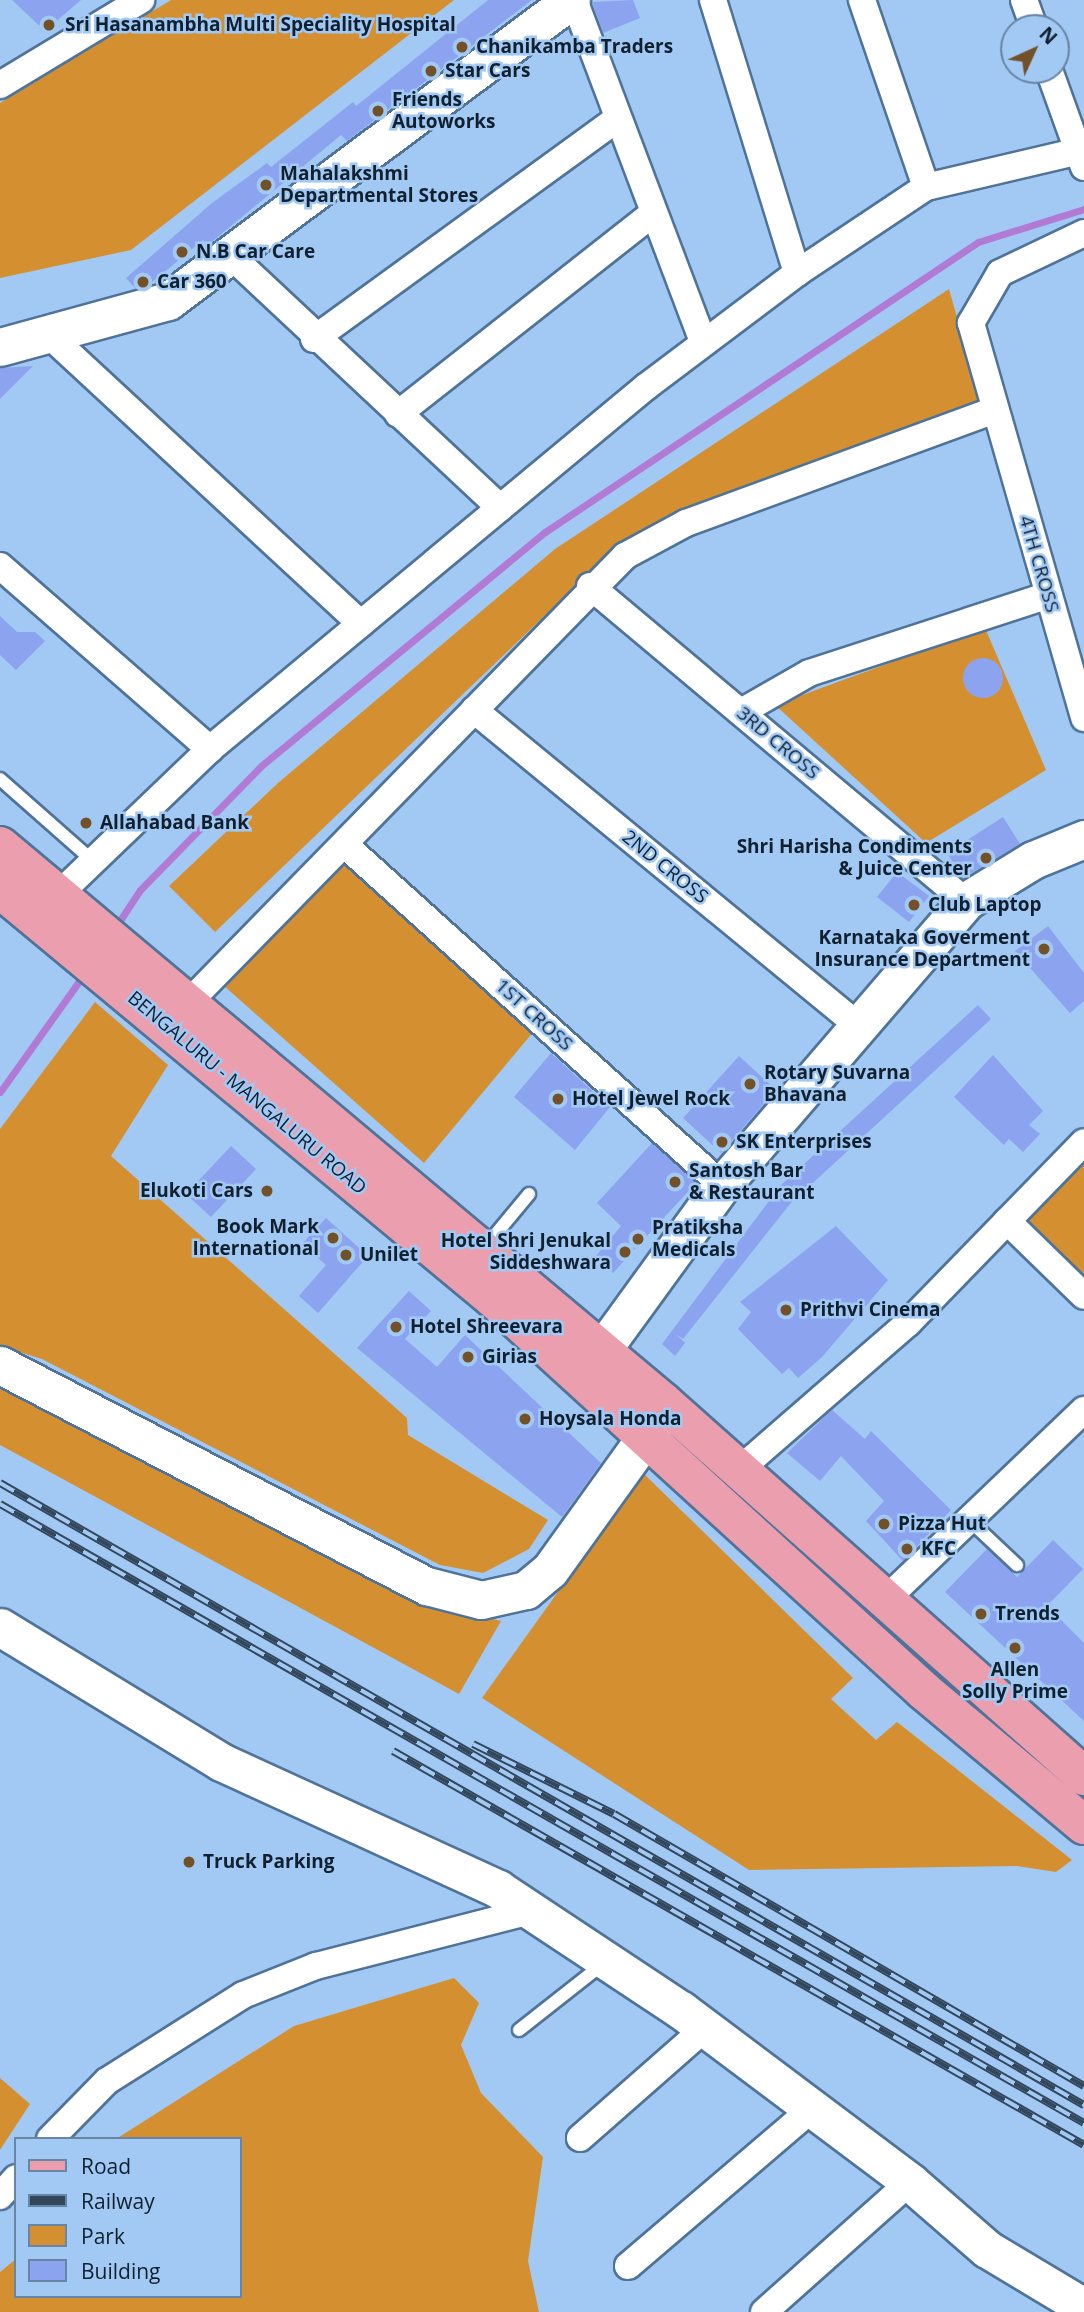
<!DOCTYPE html>
<html>
<head>
<meta charset="utf-8">
<style>
  body { margin:0 }
  #map { position:relative; width:1084px; height:2312px; overflow:hidden; background:#a2c9f4; font-family:"Open Sans",sans-serif }
  div>[style] { position:absolute }
  .green>* { inset:0; background:#d49030 }
  .stream>* { height:7px; margin:-3.5px; padding:0 3.5px; transform-origin:3.5px; border-radius:3.5px; background:#b17ad5 }
  .building>* { inset:0; background:#8ca3ef }
  .round { border-radius:50% }
  .roads { filter:drop-shadow(2px 0 #4f7399) drop-shadow(-2px 0 #4f7399) drop-shadow(0 2px #4f7399) drop-shadow(0 -2px #4f7399) }
  .lane>* { height:12px; margin:-6px; padding:0 6px; transform-origin:6px; border-radius:6px; background:#fff }
  .street>* { height:26px; margin:-13px; padding:0 13px; transform-origin:13px; border-radius:13px; background:#fff }
  .secondary>* { height:37px; margin:-18.5px; padding:0 18.5px; transform-origin:18.5px; border-radius:18.5px; background:#fff }
  .primary>* { height:38px; margin:-19px; padding:0 19px; transform-origin:19px; border-radius:19px; background:#eb9ead }
  .rail>* { height:8px; margin-top:-4px; transform-origin:0; background:repeating-linear-gradient(90deg,#a2c9f4 0 16px,#32475c 0 32px); box-sizing:border-box; border-block:2px solid #32475c }
  .dots>* { width:19px; height:19px; translate:-50% -50%; box-sizing:border-box; border:4px solid #a2c9f4; border-radius:50% }
  span { translate:-50% -50%; white-space:nowrap; text-align:center; line-height:1.15; -webkit-text-stroke:5px #a2c9f4; paint-order:stroke }
  .poi-label { font-size:19px; color:#11202f; font-weight:700 }
  .left { translate:0 -50%; text-align:left }
  .right { translate:-100% -50%; text-align:right }
  .street-label { font-size:19px; color:#11202f }
  .legend { position:absolute; left:14px; top:2137px; width:228px; height:161px; box-sizing:border-box; background:#a2c9f4; border:2px solid #6885a5; margin:0; padding:9px 12px; list-style:none; font-size:21px; color:#11202f }
  .legend li { display:flex; align-items:center; gap:14px; height:35px }
  .legend b { width:35px; border:2px solid #6885a5 }
  .north { position:absolute; left:1000px; top:14px; width:70px; height:70px; box-sizing:border-box; background:#a2c9f4; border:2px solid #6885a5; border-radius:50%; rotate:45deg; font-size:19px; font-weight:700; line-height:28px; text-align:center; color:#11202f }
  .north::after { content:''; display:block; margin:auto; width:24px; height:32px; background:#725128; clip-path:polygon(50% 0,100% 100%,50% 72%,0 100%) }
</style>
</head>
<body>
<div id="map">
  <div class="green">
    <i style="clip-path:polygon(171px 0,454px 0,131px 250px,0 278px,0 103px)"></i>
    <i style="clip-path:polygon(949px 289px,981px 402px,609px 554px,215px 932px,169px 886px,278px 783px,555px 549px)"></i>
    <i style="clip-path:polygon(985px 628px,1046px 770px,926px 843px,775px 705px)"></i>
    <i style="clip-path:polygon(345px 863px,534px 1031px,424px 1163px,223px 985px)"></i>
    <i style="clip-path:polygon(95px 1002px,168px 1065px,111px 1156px,407px 1418px,408px 1435px,548px 1520px,529px 1549px,483px 1573px,440px 1565px,42px 1359px,0 1346px,0 1129px)"></i>
    <i style="clip-path:polygon(1084px 1156px,1084px 1287px,1018px 1223px)"></i>
    <i style="clip-path:polygon(0 1387px,426px 1601px,501px 1621px,459px 1694px,0 1445px)"></i>
    <i style="clip-path:polygon(643px 1473px,853px 1678px,831px 1699px,876px 1740px,897px 1722px,1072px 1860px,1056px 1872px,1017px 1866px,749px 1870px,482px 1698px)"></i>
    <i style="clip-path:polygon(454px 1978px,479px 2003px,461px 2045px,481px 2093px,543px 2157px,528px 2261px,539px 2312px,0 2312px,0 2272px,16px 2259px,16px 2296px,240px 2296px,240px 2139px,116px 2139px,294px 2026px)"></i>
    <i style="clip-path:polygon(0 2078px,30px 2104px,0 2150px)"></i>
  </div>
  <div class="stream">
    <i style="left:115px;top:928px;width:45px;rotate:-56.7deg"></i>
    <i style="left:140px;top:890px;width:173px;rotate:-45.7deg"></i>
    <i style="left:261px;top:766px;width:368px;rotate:-39.5deg"></i>
    <i style="left:545px;top:532px;width:521px;rotate:-33.81deg"></i>
    <i style="left:978px;top:242px;width:111px;rotate:-17.3deg"></i>
    <i style="left:0;top:1092px;width:146px;rotate:-54.5deg"></i>
  </div>
  <div class="building">
    <i style="clip-path:polygon(12px 0,81px 0,45px 31px)"></i>
    <i style="clip-path:polygon(488px 0,532px 0,347px 141px,341px 135px,208px 245px,203px 240px,150px 284px,135px 288px,126px 278px,212px 203px,267px 163px,271px 167px,353px 102px,356px 106px)"></i>
    <i style="clip-path:polygon(633px 0,640px 18px,603px 33px,592px 2px)"></i>
    <i style="clip-path:polygon(33px 366px,0 399px,0 368px)"></i>
    <i style="clip-path:polygon(0 616px,17px 632px,35px 632px,45px 641px,16px 670px,0 655px)"></i>
    <i class="round" style="left:963px;top:658px;width:40px;height:40px"></i>
    <i style="clip-path:polygon(1003px 817px,1020px 844px,963px 878px,947px 853px)"></i>
    <i style="clip-path:polygon(897px 872px,929px 896px,909px 922px,877px 897px)"></i>
    <i style="clip-path:polygon(1048px 926px,1084px 973px,1084px 1001px,1070px 1013px,1015px 951px)"></i>
    <i style="clip-path:polygon(978px 1005px,991px 1019px,790px 1204px,683px 1339px,676px 1334px,685px 1343px,675px 1356px,662px 1344px,781px 1185px)"></i>
    <i style="clip-path:polygon(551px 1053px,610px 1107px,575px 1150px,514px 1097px)"></i>
    <i style="clip-path:polygon(993px 1055px,1043px 1111px,1029px 1125px,1040px 1134px,1023px 1152px,1009px 1139px,1004px 1145px,954px 1097px)"></i>
    <i style="clip-path:polygon(739px 1056px,776px 1090px,721px 1153px,683px 1118px)"></i>
    <i style="clip-path:polygon(652px 1143px,696px 1183px,613px 1273px,595px 1257px,621px 1226px,597px 1203px)"></i>
    <i style="clip-path:polygon(231px 1146px,256px 1169px,211px 1217px,186px 1194px)"></i>
    <i style="clip-path:polygon(326px 1218px,368px 1256px,318px 1313px,299px 1296px,326px 1265px,302px 1244px)"></i>
    <i style="clip-path:polygon(836px 1226px,888px 1280px,822px 1357px,798px 1378px,789px 1368px,782px 1374px,738px 1329px,751px 1312px,740px 1302px)"></i>
    <i style="clip-path:polygon(409px 1291px,431px 1311px,405px 1339px,437px 1367px,465px 1335px,601px 1463px,562px 1517px,357px 1348px)"></i>
    <i style="clip-path:polygon(832px 1410px,865px 1439px,871px 1431px,951px 1510px,903px 1561px,866px 1521px,884px 1501px,841px 1456px,820px 1481px,787px 1453px)"></i>
    <i style="clip-path:polygon(1053px 1540px,1083px 1569px,1047px 1606px,1084px 1643px,1084px 1721px,945px 1592px,987px 1549px,1017px 1577px)"></i>
  </div>
  <div class="roads">
    <div class="lane">
      <i style="left:0;top:779px;width:124px;rotate:41.4deg"></i>
      <i style="left:485px;top:1247px;width:69px;rotate:-50.3deg"></i>
      <i style="left:969px;top:1520px;width:66px;rotate:43.2deg"></i>
      <i style="left:519px;top:2030px;width:108px;rotate:-38.2deg"></i>
    </div>
    <div class="street">
      <i style="left:574px;top:0;width:366px;rotate:69.3deg"></i>
      <i style="left:1024px;top:0;width:30px;rotate:70deg"></i>
      <i style="left:1049px;top:70px;width:103px;rotate:70.2deg"></i>
      <i style="left:0;top:85px;width:165px;rotate:-31.1deg"></i>
      <i style="left:926px;top:187px;width:162px;rotate:-13.2deg"></i>
      <i style="left:1084px;top:233px;width:93px;rotate:154.5deg"></i>
      <i style="left:1000px;top:273px;width:58px;rotate:120.1deg"></i>
      <i style="left:971px;top:323px;width:411px;rotate:74deg"></i>
      <i style="left:230px;top:255px;width:370px;rotate:43.1deg"></i>
      <i style="left:797px;top:273px;width:155px;rotate:-33.7deg"></i>
      <i style="left:926px;top:187px;width:198px;rotate:-108.9deg"></i>
      <i style="left:49px;top:335px;width:425px;rotate:42.8deg"></i>
      <i style="left:314px;top:339px;width:374px;rotate:-36deg"></i>
      <i style="left:398px;top:414px;width:323px;rotate:-38.2deg"></i>
      <i style="left:0;top:566px;width:279px;rotate:41.1deg"></i>
      <i style="left:590px;top:586px;width:491px;rotate:40deg"></i>
      <i style="left:474px;top:710px;width:494px;rotate:39.4deg"></i>
      <i style="left:741px;top:712px;width:78px;rotate:-29.8deg"></i>
      <i style="left:809px;top:673px;width:252px;rotate:-18deg"></i>
      <i style="left:346px;top:846px;width:506px;rotate:42.04deg"></i>
      <i style="left:58px;top:895px;width:211px;rotate:-43.8deg"></i>
      <i style="left:210px;top:749px;width:568px;rotate:-39.72deg"></i>
      <i style="left:647px;top:386px;width:188px;rotate:-37deg"></i>
      <i style="left:797px;top:273px;width:286px;rotate:-107.1deg"></i>
      <i style="left:189px;top:1002px;width:624px;rotate:-45.65deg"></i>
      <i style="left:625px;top:556px;width:69px;rotate:-28.4deg"></i>
      <i style="left:686px;top:523px;width:329px;rotate:-20.1deg"></i>
      <i style="left:1007px;top:1221px;width:107px;rotate:44.2deg"></i>
      <i style="left:739px;top:1470px;width:224px;rotate:-41deg"></i>
      <i style="left:908px;top:1323px;width:252px;rotate:-45.8deg"></i>
      <i style="left:883px;top:1602px;width:278px;rotate:-43.7deg"></i>
      <i style="left:580px;top:2138px;width:167px;rotate:-41.3deg"></i>
      <i style="left:50px;top:2139px;width:81px;rotate:-45.5deg"></i>
      <i style="left:107px;top:2081px;width:161px;rotate:-32.3deg"></i>
      <i style="left:243px;top:1995px;width:79px;rotate:-21.7deg"></i>
      <i style="left:316px;top:1966px;width:221px;rotate:-14.4deg"></i>
      <i style="left:0;top:2196px;width:24px;rotate:-48deg"></i>
      <i style="left:628px;top:2266px;width:243px;rotate:-40.5deg"></i>
      <i style="left:764px;top:2312px;width:195px;rotate:-41.7deg"></i>
    </div>
    <div class="secondary">
      <i style="left:0;top:347px;width:174px;rotate:-15.3deg"></i>
      <i style="left:168px;top:301px;width:503px;rotate:-36.76deg"></i>
      <i style="left:0;top:1365px;width:481px;rotate:27.4deg"></i>
      <i style="left:427px;top:1586px;width:56px;rotate:14.5deg"></i>
      <i style="left:481px;top:1600px;width:46px;rotate:-12.5deg"></i>
      <i style="left:526px;top:1590px;width:31px;rotate:-40deg"></i>
      <i style="left:550px;top:1570px;width:192px;rotate:-54.3deg"></i>
      <i style="left:583px;top:1376px;width:236px;rotate:-54deg"></i>
      <i style="left:722px;top:1185px;width:374px;rotate:-49.3deg"></i>
      <i style="left:966px;top:901px;width:79px;rotate:-31.5deg"></i>
      <i style="left:1033px;top:860px;width:55px;rotate:-22.4deg"></i>
      <i style="left:0;top:1627px;width:259px;rotate:31.4deg"></i>
      <i style="left:221px;top:1762px;width:305px;rotate:24.6deg"></i>
      <i style="left:498px;top:1889px;width:219px;rotate:33.5deg"></i>
      <i style="left:681px;top:2010px;width:286px;rotate:36.9deg"></i>
      <i style="left:910px;top:2182px;width:102px;rotate:41deg"></i>
      <i style="left:987px;top:2249px;width:113px;rotate:30.9deg"></i>
    </div>
    <div class="primary">
      <i style="left:0;top:846px;width:865px;rotate:39.98deg"></i>
      <i style="left:663px;top:1402px;width:563px;rotate:41.62deg"></i>
      <i style="left:0;top:889px;width:641px;rotate:39.68deg"></i>
      <i style="left:493px;top:1298px;width:583px;rotate:42.36deg"></i>
      <i style="left:924px;top:1691px;width:209px;rotate:39.9deg"></i>
    </div>
  </div>
  <div class="rail">
    <i style="left:0;top:1483px;width:1250px;rotate:29.85deg"></i>
    <i style="left:0;top:1504px;width:1248px;rotate:29.73deg"></i>
    <i style="left:473px;top:1744px;width:157px;rotate:26.4deg"></i>
    <i style="left:614px;top:1814px;width:543px;rotate:30.06deg"></i>
    <i style="left:393px;top:1751px;width:795px;rotate:29.69deg"></i>
  </div>
  <div class="dots">
    <i style="left:49px;top:25px;background:#725128"></i>
    <i style="left:462px;top:47px;background:#725128"></i>
    <i style="left:431px;top:71px;background:#725128"></i>
    <i style="left:378px;top:111px;background:#725128"></i>
    <i style="left:266px;top:185px;background:#725128"></i>
    <i style="left:182px;top:252px;background:#725128"></i>
    <i style="left:143px;top:282px;background:#725128"></i>
    <i style="left:86px;top:823px;background:#725128"></i>
    <i style="left:986px;top:858px;background:#725128"></i>
    <i style="left:914px;top:905px;background:#725128"></i>
    <i style="left:1044px;top:949px;background:#725128"></i>
    <i style="left:750px;top:1084px;background:#725128"></i>
    <i style="left:558px;top:1099px;background:#725128"></i>
    <i style="left:722px;top:1142px;background:#725128"></i>
    <i style="left:675px;top:1182px;background:#725128"></i>
    <i style="left:267px;top:1191px;background:#725128"></i>
    <i style="left:333px;top:1238px;background:#725128"></i>
    <i style="left:638px;top:1239px;background:#725128"></i>
    <i style="left:625px;top:1252px;background:#725128"></i>
    <i style="left:346px;top:1255px;background:#725128"></i>
    <i style="left:786px;top:1310px;background:#725128"></i>
    <i style="left:396px;top:1327px;background:#725128"></i>
    <i style="left:468px;top:1357px;background:#725128"></i>
    <i style="left:525px;top:1419px;background:#725128"></i>
    <i style="left:884px;top:1524px;background:#725128"></i>
    <i style="left:907px;top:1549px;background:#725128"></i>
    <i style="left:981px;top:1614px;background:#725128"></i>
    <i style="left:1015px;top:1648px;background:#725128"></i>
    <i style="left:189px;top:1862px;background:#725128"></i>
  </div>
  <div class="poi-label">
    <span class="left" style="left:65px;top:25px">Sri Hasanambha Multi Speciality Hospital</span>
    <span class="left" style="left:476px;top:47px">Chanikamba Traders</span>
    <span class="left" style="left:445px;top:71px">Star Cars</span>
    <span class="left" style="left:392px;top:111px">Friends<br>Autoworks</span>
    <span class="left" style="left:280px;top:185px">Mahalakshmi<br>Departmental Stores</span>
    <span class="left" style="left:196px;top:252px">N.B Car Care</span>
    <span class="left" style="left:157px;top:282px">Car 360</span>
    <span class="left" style="left:100px;top:823px">Allahabad Bank</span>
    <span class="right" style="left:972px;top:858px">Shri Harisha Condiments<br>&amp; Juice Center</span>
    <span class="left" style="left:928px;top:905px">Club Laptop</span>
    <span class="right" style="left:1030px;top:949px">Karnataka Goverment<br>Insurance Department</span>
    <span class="left" style="left:764px;top:1084px">Rotary Suvarna<br>Bhavana</span>
    <span class="left" style="left:572px;top:1099px">Hotel Jewel Rock</span>
    <span class="left" style="left:736px;top:1142px">SK Enterprises</span>
    <span class="left" style="left:689px;top:1182px">Santosh Bar<br>&amp; Restaurant</span>
    <span class="right" style="left:253px;top:1191px">Elukoti Cars</span>
    <span class="right" style="left:319px;top:1238px">Book Mark<br>International</span>
    <span class="left" style="left:652px;top:1239px">Pratiksha<br>Medicals</span>
    <span class="right" style="left:611px;top:1252px">Hotel Shri Jenukal<br>Siddeshwara</span>
    <span class="left" style="left:360px;top:1255px">Unilet</span>
    <span class="left" style="left:800px;top:1310px">Prithvi Cinema</span>
    <span class="left" style="left:410px;top:1327px">Hotel Shreevara</span>
    <span class="left" style="left:482px;top:1357px">Girias</span>
    <span class="left" style="left:539px;top:1419px">Hoysala Honda</span>
    <span class="left" style="left:898px;top:1524px">Pizza Hut</span>
    <span class="left" style="left:921px;top:1549px">KFC</span>
    <span class="left" style="left:995px;top:1614px">Trends</span>
    <span style="left:1015px;top:1681px">Allen<br>Solly Prime</span>
    <span class="left" style="left:203px;top:1862px">Truck Parking</span>
  </div>
  <div class="street-label">
    <span style="left:1039px;top:564px;rotate:74deg">4TH CROSS</span>
    <span style="left:778px;top:743px;rotate:40deg">3RD CROSS</span>
    <span style="left:665px;top:867px;rotate:39deg">2ND CROSS</span>
    <span style="left:534px;top:1015px;rotate:42deg">1ST CROSS</span>
    <span style="left:247px;top:1093px;rotate:40deg">BENGALURU - MANGALURU ROAD</span>
  </div>
  <ul class="legend">
  <li><b style="height:9px;background:#eb9ead"></b>Road</li>
  <li><b style="height:9px;background:#32475c"></b>Railway</li>
  <li><b style="height:19px;background:#d49030"></b>Park</li>
  <li><b style="height:19px;background:#8ca3ef"></b>Building</li>
  </ul>
  <div class="north">N</div>
</div>
</body>
</html>
